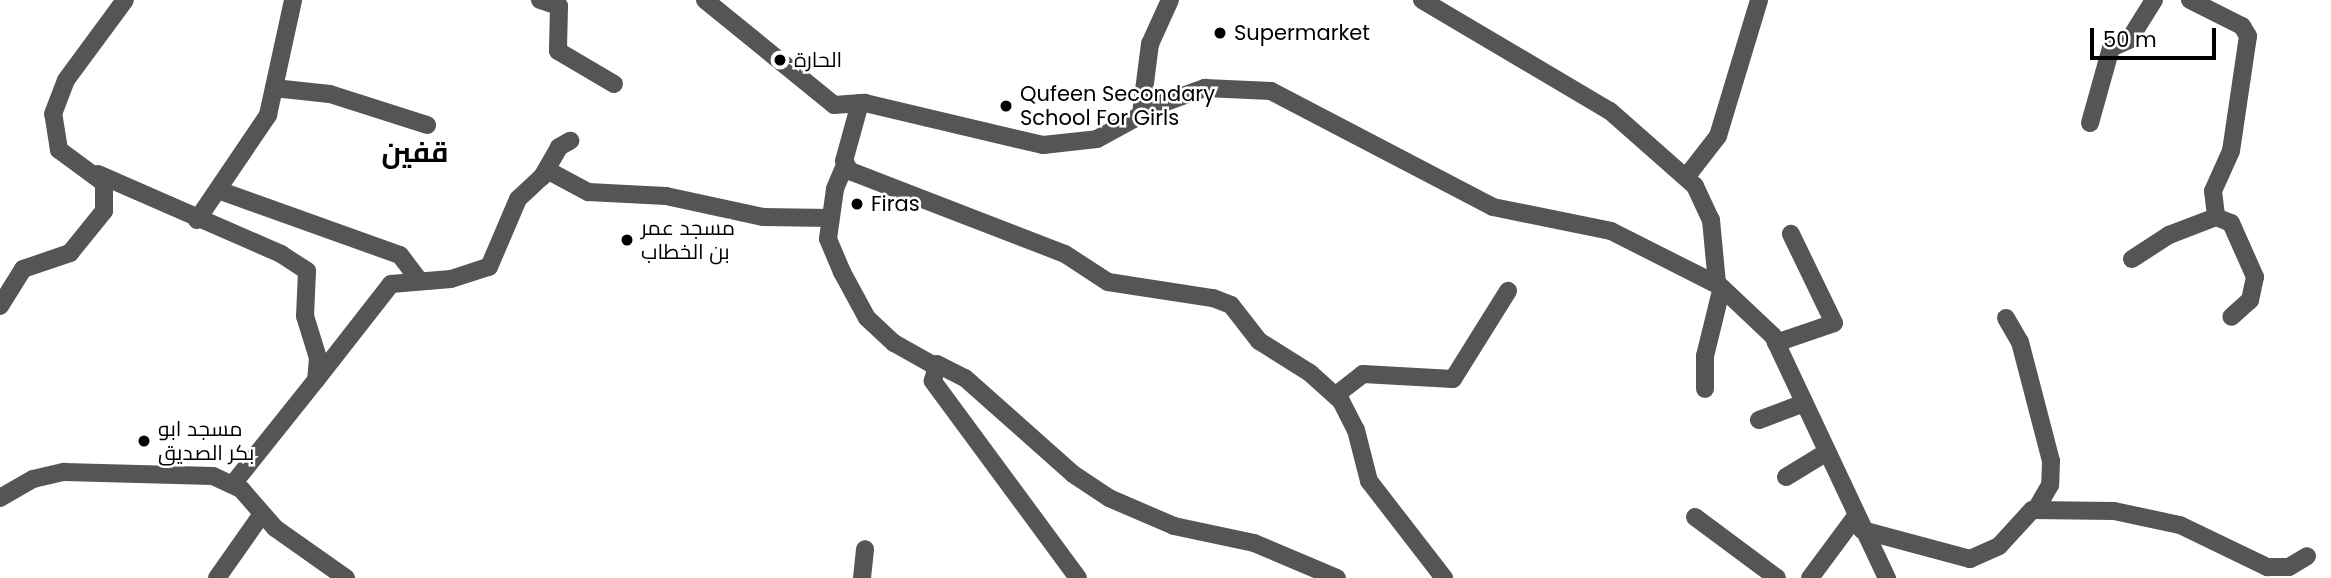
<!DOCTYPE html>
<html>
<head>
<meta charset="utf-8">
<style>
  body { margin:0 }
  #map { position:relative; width:2331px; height:578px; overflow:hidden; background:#fff; font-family:Poppins,Cairo,sans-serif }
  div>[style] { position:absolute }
  .minor>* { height:18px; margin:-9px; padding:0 9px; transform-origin:9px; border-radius:9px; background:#555 }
  .dots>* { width:19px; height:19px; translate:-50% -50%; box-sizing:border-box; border:4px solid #fff; border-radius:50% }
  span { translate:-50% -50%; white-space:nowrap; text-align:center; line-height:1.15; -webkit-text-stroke:5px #fff; paint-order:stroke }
  .poi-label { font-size:21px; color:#000 }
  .left { translate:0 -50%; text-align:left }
  .district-label { font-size:28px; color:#000; font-weight:700 }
  .scale { position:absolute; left:2090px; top:28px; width:126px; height:32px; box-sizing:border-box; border:4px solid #000; border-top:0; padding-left:9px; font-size:21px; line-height:24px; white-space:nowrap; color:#000; -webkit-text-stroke:5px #fff; paint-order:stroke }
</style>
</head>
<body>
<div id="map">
  <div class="minor">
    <i style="left:540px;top:0;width:20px;rotate:18deg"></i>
    <i style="left:559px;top:6px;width:45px;rotate:91.3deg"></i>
    <i style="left:558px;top:51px;width:65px;rotate:30.5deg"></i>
    <i style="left:705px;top:0;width:166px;rotate:39.1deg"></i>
    <i style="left:834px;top:105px;width:31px;rotate:-4deg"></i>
    <i style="left:865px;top:103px;width:183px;rotate:13.3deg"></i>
    <i style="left:1043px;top:145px;width:54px;rotate:-6.3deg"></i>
    <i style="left:1097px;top:139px;width:75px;rotate:-28.6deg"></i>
    <i style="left:1163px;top:103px;width:45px;rotate:-19.7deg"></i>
    <i style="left:1205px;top:88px;width:66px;rotate:2.6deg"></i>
    <i style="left:1271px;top:91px;width:250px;rotate:27.6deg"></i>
    <i style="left:1493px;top:207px;width:120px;rotate:11.5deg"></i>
    <i style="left:1611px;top:231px;width:120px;rotate:26.8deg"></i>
    <i style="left:1422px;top:0;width:218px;rotate:30.6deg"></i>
    <i style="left:1610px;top:111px;width:113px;rotate:41.4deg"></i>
    <i style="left:1695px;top:186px;width:38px;rotate:65deg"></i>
    <i style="left:1711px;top:220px;width:63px;rotate:84.6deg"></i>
    <i style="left:1717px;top:283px;width:77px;rotate:43.4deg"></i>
    <i style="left:1773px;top:336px;width:268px;rotate:64.8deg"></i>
    <i style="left:2190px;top:0;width:58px;rotate:26.6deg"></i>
    <i style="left:2242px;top:26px;width:12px;rotate:59deg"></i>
    <i style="left:2248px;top:36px;width:116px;rotate:98.4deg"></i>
    <i style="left:2231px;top:151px;width:44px;rotate:114.2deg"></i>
    <i style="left:2213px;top:191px;width:26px;rotate:83deg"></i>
    <i style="left:274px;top:88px;width:56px;rotate:6.1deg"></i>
    <i style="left:330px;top:94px;width:102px;rotate:17.7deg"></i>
    <i style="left:860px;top:103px;width:60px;rotate:105.4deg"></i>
    <i style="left:844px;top:161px;width:12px;rotate:59deg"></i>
    <i style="left:850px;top:171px;width:230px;rotate:21.1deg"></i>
    <i style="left:1065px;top:254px;width:51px;rotate:33.1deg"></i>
    <i style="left:1108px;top:282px;width:106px;rotate:8.7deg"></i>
    <i style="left:1213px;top:298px;width:19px;rotate:21deg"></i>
    <i style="left:1231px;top:305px;width:46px;rotate:52.1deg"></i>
    <i style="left:1259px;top:341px;width:60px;rotate:32.1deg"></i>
    <i style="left:1310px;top:373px;width:42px;rotate:42.1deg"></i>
    <i style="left:1341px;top:401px;width:33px;rotate:63deg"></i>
    <i style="left:1356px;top:430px;width:53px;rotate:75.7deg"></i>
    <i style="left:1369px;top:481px;width:123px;rotate:52.3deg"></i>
    <i style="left:1141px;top:114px;width:71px;rotate:-82.7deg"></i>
    <i style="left:1150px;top:44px;width:48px;rotate:-65.6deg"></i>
    <i style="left:2090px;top:123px;width:78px;rotate:-74.4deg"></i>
    <i style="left:2111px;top:48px;width:20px;rotate:-24deg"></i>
    <i style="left:2129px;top:40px;width:47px;rotate:-58deg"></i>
    <i style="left:845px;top:165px;width:26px;rotate:113deg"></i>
    <i style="left:835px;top:189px;width:50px;rotate:98deg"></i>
    <i style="left:828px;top:239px;width:36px;rotate:67deg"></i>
    <i style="left:842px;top:272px;width:52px;rotate:61.5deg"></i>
    <i style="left:867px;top:318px;width:37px;rotate:43deg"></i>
    <i style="left:894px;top:343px;width:47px;rotate:29.3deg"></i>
    <i style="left:547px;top:170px;width:47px;rotate:28.2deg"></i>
    <i style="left:588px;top:192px;width:78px;rotate:2.9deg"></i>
    <i style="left:666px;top:196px;width:99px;rotate:12.2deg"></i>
    <i style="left:763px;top:217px;width:67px;rotate:0.9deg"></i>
    <i style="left:98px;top:174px;width:200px;rotate:23.6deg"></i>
    <i style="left:281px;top:254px;width:31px;rotate:33deg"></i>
    <i style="left:307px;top:271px;width:45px;rotate:92.5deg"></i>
    <i style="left:305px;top:316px;width:44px;rotate:72.8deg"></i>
    <i style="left:318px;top:358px;width:22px;rotate:95deg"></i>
    <i style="left:316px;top:380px;width:133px;rotate:128.6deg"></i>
    <i style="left:1687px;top:176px;width:51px;rotate:-52.2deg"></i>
    <i style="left:1718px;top:136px;width:142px;rotate:-73.2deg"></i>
    <i style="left:218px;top:190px;width:193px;rotate:19.7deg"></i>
    <i style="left:400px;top:255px;width:31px;rotate:53deg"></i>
    <i style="left:197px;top:220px;width:127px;rotate:-55.9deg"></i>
    <i style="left:268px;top:115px;width:118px;rotate:-77.7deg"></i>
    <i style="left:2132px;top:259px;width:44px;rotate:-33deg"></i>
    <i style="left:2169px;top:235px;width:50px;rotate:-21deg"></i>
    <i style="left:2216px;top:217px;width:16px;rotate:22deg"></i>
    <i style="left:2231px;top:223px;width:59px;rotate:66deg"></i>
    <i style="left:2255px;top:277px;width:24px;rotate:102deg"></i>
    <i style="left:2250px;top:300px;width:25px;rotate:138deg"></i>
    <i style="left:0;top:306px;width:44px;rotate:-58.1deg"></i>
    <i style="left:23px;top:269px;width:50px;rotate:-18.8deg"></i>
    <i style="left:70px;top:253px;width:54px;rotate:-51deg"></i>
    <i style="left:104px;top:211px;width:28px;rotate:-90deg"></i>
    <i style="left:104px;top:183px;width:56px;rotate:-143.7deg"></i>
    <i style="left:59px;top:150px;width:36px;rotate:-99deg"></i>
    <i style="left:53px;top:114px;width:36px;rotate:-69deg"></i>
    <i style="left:66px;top:80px;width:99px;rotate:-53.6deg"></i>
    <i style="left:2006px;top:318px;width:28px;rotate:60deg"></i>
    <i style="left:2020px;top:342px;width:123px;rotate:75.4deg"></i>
    <i style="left:2051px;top:461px;width:24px;rotate:92deg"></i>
    <i style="left:2050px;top:485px;width:28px;rotate:120deg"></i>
    <i style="left:1776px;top:343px;width:61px;rotate:-19deg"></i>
    <i style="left:1834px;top:323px;width:99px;rotate:-115.8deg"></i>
    <i style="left:316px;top:380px;width:122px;rotate:-52deg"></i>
    <i style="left:391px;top:284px;width:60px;rotate:-4.8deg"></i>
    <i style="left:451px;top:279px;width:40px;rotate:-18deg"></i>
    <i style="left:489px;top:267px;width:74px;rotate:-66.9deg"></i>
    <i style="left:518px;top:199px;width:33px;rotate:-43deg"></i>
    <i style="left:542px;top:177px;width:34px;rotate:-60deg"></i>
    <i style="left:559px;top:147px;width:13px;rotate:-29deg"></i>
    <i style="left:1705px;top:389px;width:33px;rotate:-90deg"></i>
    <i style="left:1705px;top:356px;width:67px;rotate:-76.2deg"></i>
    <i style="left:1336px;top:395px;width:34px;rotate:-38deg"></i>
    <i style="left:1363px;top:374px;width:90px;rotate:3.2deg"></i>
    <i style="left:1453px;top:379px;width:104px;rotate:-58deg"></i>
    <i style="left:1759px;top:420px;width:48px;rotate:-20.7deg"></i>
    <i style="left:1786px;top:477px;width:48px;rotate:-31.4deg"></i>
    <i style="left:0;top:498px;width:38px;rotate:-30deg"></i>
    <i style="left:33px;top:479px;width:32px;rotate:-13deg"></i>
    <i style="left:64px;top:472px;width:149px;rotate:1.5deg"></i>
    <i style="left:213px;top:476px;width:31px;rotate:25deg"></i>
    <i style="left:241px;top:489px;width:52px;rotate:48.9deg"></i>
    <i style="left:275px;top:528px;width:87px;rotate:35.2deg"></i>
    <i style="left:1695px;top:517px;width:102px;rotate:36.6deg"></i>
    <i style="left:1862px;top:530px;width:112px;rotate:15deg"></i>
    <i style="left:1970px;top:559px;width:32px;rotate:-24deg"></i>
    <i style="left:1999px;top:546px;width:49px;rotate:-47.5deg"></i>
    <i style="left:2032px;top:510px;width:82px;rotate:0.7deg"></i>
    <i style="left:2114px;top:511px;width:67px;rotate:12deg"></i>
    <i style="left:2180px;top:525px;width:97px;rotate:25.8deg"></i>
    <i style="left:2267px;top:567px;width:22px"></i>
    <i style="left:2289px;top:567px;width:21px;rotate:-31deg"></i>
    <i style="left:217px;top:578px;width:78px;rotate:-54.9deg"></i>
    <i style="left:862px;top:578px;width:29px;rotate:-84deg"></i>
    <i style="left:1078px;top:578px;width:245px;rotate:-126.4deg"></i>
    <i style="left:933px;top:381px;width:17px;rotate:-77deg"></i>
    <i style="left:937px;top:364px;width:31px;rotate:27deg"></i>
    <i style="left:965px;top:378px;width:144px;rotate:41.6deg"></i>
    <i style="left:1073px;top:474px;width:43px;rotate:33.7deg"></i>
    <i style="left:1109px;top:498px;width:71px;rotate:23.3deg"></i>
    <i style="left:1174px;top:526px;width:82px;rotate:12deg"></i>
    <i style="left:1254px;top:543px;width:90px;rotate:22.9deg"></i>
    <i style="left:1810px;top:578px;width:77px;rotate:-53.4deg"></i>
  </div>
  <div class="dots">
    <i style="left:1220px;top:33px;background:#000"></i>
    <i style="left:780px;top:60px;background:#000"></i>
    <i style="left:1006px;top:106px;background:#000"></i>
    <i style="left:857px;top:204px;background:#000"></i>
    <i style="left:627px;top:240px;background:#000"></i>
    <i style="left:144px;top:441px;background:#000"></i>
  </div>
  <div class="poi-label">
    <span class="left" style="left:1234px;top:33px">Supermarket</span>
    <span class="left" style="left:794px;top:60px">الحارة</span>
    <span class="left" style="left:1020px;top:106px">Qufeen Secondary<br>School For Girls</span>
    <span class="left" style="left:871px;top:204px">Firas</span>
    <span class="left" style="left:641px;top:240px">مسجد عمر<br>بن الخطاب</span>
    <span class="left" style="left:158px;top:441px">مسجد ابو<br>بكر الصديق</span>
  </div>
  <div class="district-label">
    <span style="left:415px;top:153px">قفين</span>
  </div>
  <div class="scale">50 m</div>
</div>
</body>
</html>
